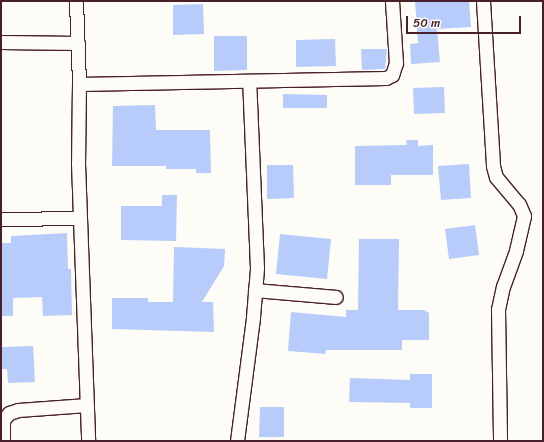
<!DOCTYPE html>
<html>
<head>
<meta charset="utf-8">
<style>
  body { margin:0 }
  #map { position:relative; width:544px; height:442px; overflow:hidden; background:#fdfcf7; font-family:Sriracha,sans-serif }
  div>[style] { position:absolute }
  .building>* { inset:0; background:#b8ccfb }
  .roads { filter:drop-shadow(1px 0 #4a1f2b) drop-shadow(-1px 0 #4a1f2b) drop-shadow(0 1px #4a1f2b) drop-shadow(0 -1px #4a1f2b) }
  .street>* { height:13px; margin:-6.5px; padding:0 6.5px; transform-origin:6.5px; border-radius:6.5px; background:#fdfcf7 }
  span { translate:-50% -50%; white-space:nowrap; text-align:center; line-height:1.15; -webkit-text-stroke:4px #fdfcf7; paint-order:stroke }
  .frame { position:absolute; inset:0; border:2px solid #4a1f2b; pointer-events:none }
  .scale { position:absolute; left:406px; top:16px; width:115px; height:18px; box-sizing:border-box; border:2px solid #4a1f2b; border-top:0; padding-left:5px; font-size:12px; line-height:14px; white-space:nowrap; color:#4a1f2b; -webkit-text-stroke:3px #fdfcf7; paint-order:stroke }
</style>
</head>
<body>
<div id="map">
  <div class="building">
    <i style="clip-path:polygon(415px 1px,469px 1px,471px 27px,437px 29px,440px 62px,411px 64px,410px 44px,418px 43px)"></i>
    <i style="clip-path:polygon(203px 4px,204px 34px,173px 35px,173px 5px)"></i>
    <i style="clip-path:polygon(214px 36px,247px 36px,247px 70px,214px 71px)"></i>
    <i style="clip-path:polygon(335px 39px,336px 66px,296px 67px,296px 40px)"></i>
    <i style="clip-path:polygon(361px 49px,387px 49px,385px 69px,362px 70px)"></i>
    <i style="clip-path:polygon(444px 87px,445px 113px,414px 114px,413px 88px)"></i>
    <i style="clip-path:polygon(283px 94px,327px 95px,327px 108px,283px 108px)"></i>
    <i style="clip-path:polygon(155px 105px,156px 130px,210px 130px,211px 173px,196px 173px,196px 169px,166px 169px,166px 166px,112px 166px,113px 106px)"></i>
    <i style="clip-path:polygon(406px 140px,418px 140px,418px 146px,433px 145px,433px 175px,391px 175px,391px 185px,355px 185px,355px 146px,407px 145px)"></i>
    <i style="clip-path:polygon(469px 164px,471px 198px,441px 200px,438px 166px)"></i>
    <i style="clip-path:polygon(267px 165px,293px 165px,294px 198px,267px 199px)"></i>
    <i style="clip-path:polygon(162px 195px,177px 195px,176px 241px,121px 240px,121px 206px,162px 206px)"></i>
    <i style="clip-path:polygon(475px 225px,479px 255px,449px 259px,445px 229px)"></i>
    <i style="clip-path:polygon(67px 233px,68px 269px,71px 269px,72px 315px,43px 316px,42px 297px,13px 298px,13px 316px,1px 316px,1px 243px,11px 243px,11px 236px)"></i>
    <i style="clip-path:polygon(280px 234px,331px 239px,327px 279px,276px 274px)"></i>
    <i style="clip-path:polygon(359px 239px,399px 239px,398px 310px,424px 310px,429px 313px,429px 340px,402px 340px,402px 350px,326px 350px,325px 354px,288px 351px,291px 312px,346px 317px,346px 310px,358px 310px)"></i>
    <i style="clip-path:polygon(174px 247px,225px 249px,224px 266px,202px 302px,213px 302px,214px 332px,112px 329px,112px 298px,148px 298px,148px 302px,173px 302px)"></i>
    <i style="clip-path:polygon(33px 346px,35px 382px,8px 383px,7px 369px,1px 369px,1px 347px)"></i>
    <i style="clip-path:polygon(410px 374px,432px 374px,432px 408px,410px 408px,410px 403px,349px 402px,350px 378px,410px 380px)"></i>
    <i style="clip-path:polygon(260px 407px,284px 407px,284px 437px,259px 437px)"></i>
  </div>
  <div class="roads">
    <div class="street">
      <i style="left:76px;top:1px;width:83px;rotate:87.9deg"></i>
      <i style="left:79px;top:84px;width:307px;rotate:-1.1deg"></i>
      <i style="left:386px;top:78px;width:7px;rotate:-27deg"></i>
      <i style="left:392px;top:75px;width:13px;rotate:-72deg"></i>
      <i style="left:396px;top:63px;width:62px;rotate:-93.7deg"></i>
      <i style="left:483px;top:1px;width:165px;rotate:86.5deg"></i>
      <i style="left:493px;top:166px;width:11px;rotate:75deg"></i>
      <i style="left:496px;top:177px;width:35px;rotate:50deg"></i>
      <i style="left:519px;top:204px;width:13px;rotate:67deg"></i>
      <i style="left:524px;top:216px;width:36px;rotate:103deg"></i>
      <i style="left:516px;top:251px;width:37px;rotate:110deg"></i>
      <i style="left:503px;top:286px;width:24px;rotate:102deg"></i>
      <i style="left:498px;top:309px;width:132px;rotate:89.1deg"></i>
      <i style="left:1px;top:42px;width:77px;rotate:0.7deg"></i>
      <i style="left:79px;top:84px;width:79px;rotate:90.7deg"></i>
      <i style="left:78px;top:163px;width:278px;rotate:87.9deg"></i>
      <i style="left:1px;top:219px;width:79px;rotate:-0.7deg"></i>
      <i style="left:255px;top:290px;width:81px;rotate:4.9deg"></i>
      <i style="left:3px;top:441px;width:21px;rotate:-90deg"></i>
      <i style="left:3px;top:420px;width:9px;rotate:-49deg"></i>
      <i style="left:9px;top:413px;width:9px;rotate:-18deg"></i>
      <i style="left:18px;top:410px;width:69px;rotate:-4.1deg"></i>
      <i style="left:237px;top:441px;width:125px;rotate:-82.6deg"></i>
      <i style="left:253px;top:317px;width:49px;rotate:-85.3deg"></i>
      <i style="left:257px;top:268px;width:187px;rotate:-92.4deg"></i>
    </div>
  </div>
  <div class="frame"></div>
  <div class="scale">50 m</div>
</div>
</body>
</html>
